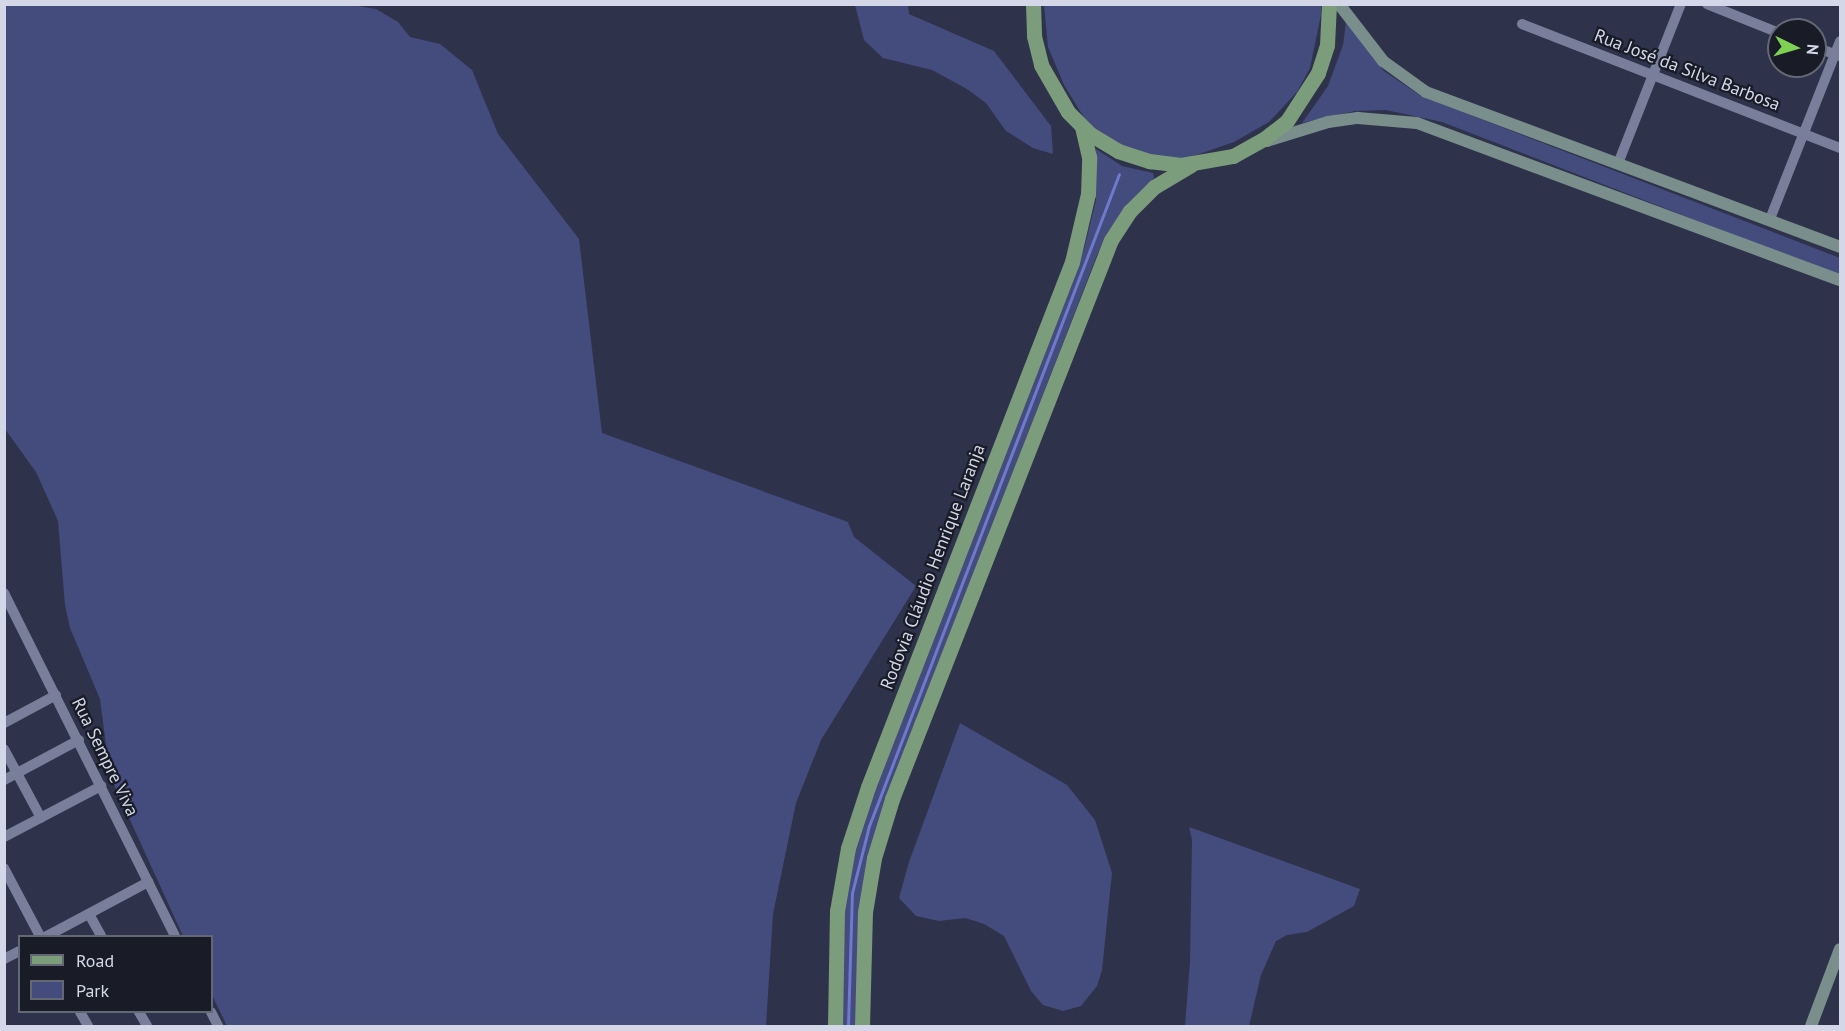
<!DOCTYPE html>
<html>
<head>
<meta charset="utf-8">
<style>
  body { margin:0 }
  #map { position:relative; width:1845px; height:1031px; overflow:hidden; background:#2e334b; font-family:"PT Sans",sans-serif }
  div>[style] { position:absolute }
  .green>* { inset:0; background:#444b7d }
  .stream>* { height:3px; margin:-1.5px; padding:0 1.5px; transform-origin:1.5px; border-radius:1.5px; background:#6e7acc }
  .minor>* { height:10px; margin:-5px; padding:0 5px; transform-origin:5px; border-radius:5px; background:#797f9b }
  .secondary>* { height:12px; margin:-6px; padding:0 6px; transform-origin:6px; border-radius:6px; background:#7a8e8b }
  .primary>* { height:15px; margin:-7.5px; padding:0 7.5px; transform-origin:7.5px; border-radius:7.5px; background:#7b9d7b }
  span { translate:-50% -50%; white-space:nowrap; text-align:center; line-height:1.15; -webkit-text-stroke:4.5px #191c27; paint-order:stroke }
  .street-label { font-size:18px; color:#d4d7e7 }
  .frame { position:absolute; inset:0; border:6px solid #d4d7e7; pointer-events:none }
  .legend { position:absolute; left:18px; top:935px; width:195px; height:78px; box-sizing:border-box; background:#191c27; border:2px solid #646774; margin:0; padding:8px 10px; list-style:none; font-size:18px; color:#d4d7e7 }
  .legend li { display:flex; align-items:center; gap:12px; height:30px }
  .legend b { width:30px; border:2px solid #646774 }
  .north { position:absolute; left:1767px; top:18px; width:60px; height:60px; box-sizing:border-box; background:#191c27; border:2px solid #646774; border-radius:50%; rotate:95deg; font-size:16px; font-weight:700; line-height:24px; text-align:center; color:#d4d7e7 }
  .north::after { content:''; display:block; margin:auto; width:21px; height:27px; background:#7ed153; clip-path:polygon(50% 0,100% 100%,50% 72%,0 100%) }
</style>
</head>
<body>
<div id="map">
  <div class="green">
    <i style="clip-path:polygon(4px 5px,358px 6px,376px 9px,398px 22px,410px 37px,440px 44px,472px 70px,498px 134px,579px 239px,602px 433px,848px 522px,854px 537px,916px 586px,821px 740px,796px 803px,773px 914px,766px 1026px,227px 1026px,212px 995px,212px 936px,183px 936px,110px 776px,100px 699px,70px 628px,65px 605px,58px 521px,36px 472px,5px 429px)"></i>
    <i style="clip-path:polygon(855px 5px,908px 5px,909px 14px,994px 51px,1051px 126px,1053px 154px,1033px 148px,1006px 131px,986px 103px,967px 89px,932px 70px,883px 58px,864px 40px)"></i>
    <i style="clip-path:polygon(1044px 5px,1321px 5px,1321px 15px,1310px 68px,1297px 92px,1269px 122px,1234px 142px,1179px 161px,1137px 161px,1088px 124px,1064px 85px,1048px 47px)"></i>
    <i style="clip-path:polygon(1346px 22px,1384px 71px,1421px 96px,1840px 258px,1840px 276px,1442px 122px,1386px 110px,1355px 111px,1302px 123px,1328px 86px,1343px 45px)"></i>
    <i style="clip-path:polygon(1096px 149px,1122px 166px,1153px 173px,1154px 178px,1109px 231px,1097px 255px,887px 798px,859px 906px,856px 1026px,842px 1026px,842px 929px,851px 860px,881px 767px,1084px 249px,1096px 200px)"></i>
    <i style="clip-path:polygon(960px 723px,1067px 785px,1095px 820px,1112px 873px,1102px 970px,1097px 986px,1081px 1006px,1063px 1011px,1043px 1005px,1031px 991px,1004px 936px,984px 924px,965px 918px,939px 921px,916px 916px,899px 898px,909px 862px)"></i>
    <i style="clip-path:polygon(1189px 827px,1360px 889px,1354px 906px,1307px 932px,1287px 935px,1276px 941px,1261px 975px,1249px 1026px,1185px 1026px,1190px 962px,1192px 840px)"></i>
  </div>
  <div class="stream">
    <i style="left:848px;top:1026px;width:133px;rotate:-88.3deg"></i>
    <i style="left:852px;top:893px;width:69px;rotate:-75.8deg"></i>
    <i style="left:869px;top:826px;width:698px;rotate:-69.02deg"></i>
  </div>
  <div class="minor">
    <i style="left:1707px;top:4px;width:78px;rotate:21.9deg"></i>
    <i style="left:1522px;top:24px;width:341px;rotate:21.3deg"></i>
    <i style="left:1815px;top:47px;width:27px;rotate:20deg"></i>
    <i style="left:1619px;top:161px;width:169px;rotate:-68.5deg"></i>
    <i style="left:1770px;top:219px;width:191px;rotate:-68.5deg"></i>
    <i style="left:4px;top:593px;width:383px;rotate:63.5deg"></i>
    <i style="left:4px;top:723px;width:59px;rotate:-28.3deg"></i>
    <i style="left:4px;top:749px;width:78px;rotate:61.8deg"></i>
    <i style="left:4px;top:780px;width:85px;rotate:-28.1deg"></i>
    <i style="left:4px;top:837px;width:110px;rotate:-27.7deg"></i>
    <i style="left:4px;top:868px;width:77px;rotate:62.1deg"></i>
    <i style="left:89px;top:914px;width:25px;rotate:61deg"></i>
    <i style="left:47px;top:936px;width:115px;rotate:-28.1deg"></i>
    <i style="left:4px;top:959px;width:18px;rotate:-27deg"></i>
    <i style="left:80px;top:1012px;width:16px;rotate:60deg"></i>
    <i style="left:139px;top:1012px;width:16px;rotate:60deg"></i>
    <i style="left:211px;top:1012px;width:16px;rotate:63deg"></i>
  </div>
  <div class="secondary">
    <i style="left:1339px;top:4px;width:72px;rotate:52.3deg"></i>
    <i style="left:1383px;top:61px;width:53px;rotate:35.8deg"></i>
    <i style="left:1426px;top:92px;width:442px;rotate:20.5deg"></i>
    <i style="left:1267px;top:141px;width:64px;rotate:-17.3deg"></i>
    <i style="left:1328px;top:122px;width:30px;rotate:-8deg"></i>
    <i style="left:1358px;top:118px;width:59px;rotate:4.8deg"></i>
    <i style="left:1417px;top:123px;width:451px;rotate:20.4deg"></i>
    <i style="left:1811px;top:1026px;width:82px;rotate:-69.4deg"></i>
  </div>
  <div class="primary">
    <i style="left:1033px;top:4px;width:32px;rotate:88deg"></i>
    <i style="left:1034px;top:36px;width:30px;rotate:76deg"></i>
    <i style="left:1041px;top:65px;width:54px;rotate:60.1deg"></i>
    <i style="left:1068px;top:112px;width:31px;rotate:45deg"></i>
    <i style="left:1090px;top:134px;width:33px;rotate:31deg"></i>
    <i style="left:1118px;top:151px;width:33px;rotate:18deg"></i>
    <i style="left:1149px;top:161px;width:32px;rotate:7deg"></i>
    <i style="left:1181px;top:165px;width:53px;rotate:-9.8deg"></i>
    <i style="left:1233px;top:156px;width:35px;rotate:-29deg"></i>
    <i style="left:1264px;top:139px;width:29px;rotate:-38deg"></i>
    <i style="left:1287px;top:121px;width:57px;rotate:-57.1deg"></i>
    <i style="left:1318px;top:73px;width:29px;rotate:-72deg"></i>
    <i style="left:1327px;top:45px;width:41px;rotate:-87.2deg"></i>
    <i style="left:835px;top:1026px;width:115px;rotate:-89deg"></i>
    <i style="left:837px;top:911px;width:64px;rotate:-80.1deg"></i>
    <i style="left:848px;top:848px;width:64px;rotate:-71.8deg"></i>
    <i style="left:868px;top:787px;width:563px;rotate:-68.77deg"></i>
    <i style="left:1072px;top:262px;width:70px;rotate:-76.8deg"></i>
    <i style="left:1088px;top:194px;width:37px;rotate:-88deg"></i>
    <i style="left:1089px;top:157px;width:31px;rotate:-103deg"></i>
    <i style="left:862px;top:1026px;width:114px;rotate:-88.5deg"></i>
    <i style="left:865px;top:912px;width:55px;rotate:-80.5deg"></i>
    <i style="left:874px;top:858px;width:62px;rotate:-73deg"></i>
    <i style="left:892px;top:799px;width:600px;rotate:-68.61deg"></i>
    <i style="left:1111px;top:240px;width:35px;rotate:-57deg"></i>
    <i style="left:1130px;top:211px;width:34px;rotate:-45deg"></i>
    <i style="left:1154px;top:187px;width:43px;rotate:-30.7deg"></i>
  </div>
  <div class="street-label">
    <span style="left:1687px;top:70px;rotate:21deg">Rua José da Silva Barbosa</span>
    <span style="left:933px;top:567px;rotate:-69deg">Rodovia Cláudio Henrique Laranja</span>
    <span style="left:105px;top:757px;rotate:64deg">Rua Sempre Viva</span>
  </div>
  <div class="frame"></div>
  <ul class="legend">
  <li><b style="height:8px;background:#7b9d7b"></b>Road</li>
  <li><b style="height:16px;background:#444b7d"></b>Park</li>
  </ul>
  <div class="north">N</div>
</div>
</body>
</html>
